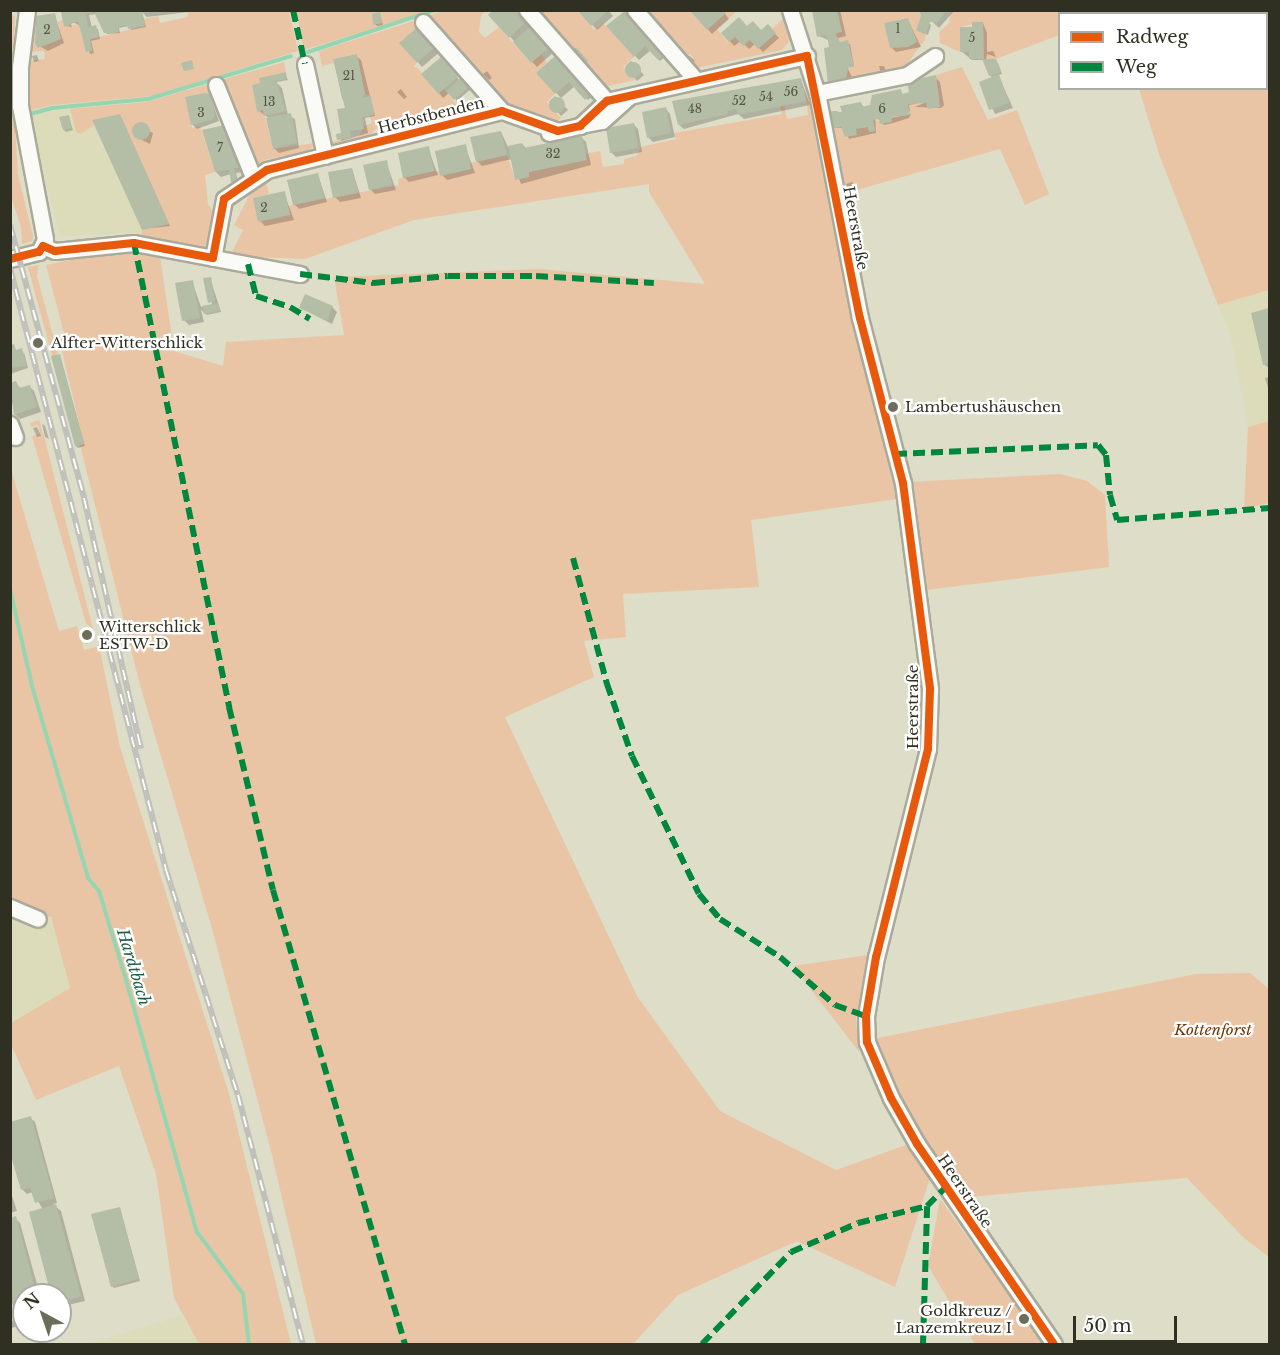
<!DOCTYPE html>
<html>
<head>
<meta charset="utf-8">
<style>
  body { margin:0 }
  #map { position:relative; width:1280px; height:1355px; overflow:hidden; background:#ddddc8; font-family:"Libre Baskerville",serif }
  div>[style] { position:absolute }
  .built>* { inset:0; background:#dcdcba }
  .green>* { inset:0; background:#eac5a5 }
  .shadow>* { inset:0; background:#0003 }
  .stream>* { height:4px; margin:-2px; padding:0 2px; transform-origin:2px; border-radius:2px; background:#96d5b2 }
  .building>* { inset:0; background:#b4bda6 }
  .round { border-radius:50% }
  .roads { filter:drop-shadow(2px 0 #aaaa9a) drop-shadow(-2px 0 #aaaa9a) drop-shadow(0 2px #aaaa9a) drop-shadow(0 -2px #aaaa9a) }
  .minor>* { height:15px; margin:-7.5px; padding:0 7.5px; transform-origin:7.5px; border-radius:7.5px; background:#fafaf7 }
  .rail>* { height:6px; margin-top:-3px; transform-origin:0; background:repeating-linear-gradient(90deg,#fff 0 11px,#c0c0bb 0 22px); box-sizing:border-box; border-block:2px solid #c0c0bb }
  .quiet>* { height:6px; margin-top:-3px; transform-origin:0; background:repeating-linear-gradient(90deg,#00873e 0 12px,transparent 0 18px) }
  .cycleway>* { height:8px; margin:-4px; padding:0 4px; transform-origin:4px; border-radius:4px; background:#e8590c }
  .dots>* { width:16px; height:16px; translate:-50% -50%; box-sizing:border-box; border:3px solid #fff; border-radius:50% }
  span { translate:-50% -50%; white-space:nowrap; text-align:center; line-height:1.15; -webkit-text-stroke:4.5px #fff; paint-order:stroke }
  .number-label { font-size:12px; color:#515343 }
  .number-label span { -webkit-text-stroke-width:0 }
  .street-label { font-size:15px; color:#303022 }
  .poi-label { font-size:15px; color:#303022 }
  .left { translate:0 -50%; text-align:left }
  .right { translate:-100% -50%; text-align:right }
  .park-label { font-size:15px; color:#763600; font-style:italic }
  .water-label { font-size:16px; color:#1d6046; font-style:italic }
  .frame { position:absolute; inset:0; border:12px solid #303022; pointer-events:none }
  .legend { position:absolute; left:1058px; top:12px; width:210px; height:78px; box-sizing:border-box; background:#fff; border:2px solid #acaca7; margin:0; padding:8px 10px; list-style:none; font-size:18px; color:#303022 }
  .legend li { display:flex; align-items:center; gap:12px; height:30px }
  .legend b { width:30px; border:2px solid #acaca7 }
  .north { position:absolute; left:12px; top:1283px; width:60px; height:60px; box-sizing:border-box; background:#fff; border:2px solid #acaca7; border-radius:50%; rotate:320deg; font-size:16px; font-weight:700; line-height:24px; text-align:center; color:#303022 }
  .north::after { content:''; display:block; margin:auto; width:21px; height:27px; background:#6d6d5c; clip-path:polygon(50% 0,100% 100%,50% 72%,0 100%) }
  .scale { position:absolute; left:1073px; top:1316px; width:104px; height:27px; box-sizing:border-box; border:3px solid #303022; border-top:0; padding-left:8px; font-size:18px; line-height:21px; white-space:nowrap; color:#303022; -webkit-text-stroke:4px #fff; paint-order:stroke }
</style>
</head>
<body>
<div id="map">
  <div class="built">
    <i style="clip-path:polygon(149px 95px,176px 241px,132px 233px,60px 236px,27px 111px,53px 105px)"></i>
    <i style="clip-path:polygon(1269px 290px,1269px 421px,1248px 427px,1230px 334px,1218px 305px)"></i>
    <i style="clip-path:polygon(10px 911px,51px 917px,70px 988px,11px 1023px)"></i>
    <i style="clip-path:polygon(181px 1315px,199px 1344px,90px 1344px)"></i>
  </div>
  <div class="green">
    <i style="clip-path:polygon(187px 10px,289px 11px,298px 51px,153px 96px,53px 105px,27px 111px,27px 61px,45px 59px,44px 51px,27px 52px,31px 17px,36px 16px,35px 44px,38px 48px,46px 45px,57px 22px,63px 20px,64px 27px,79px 24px,87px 52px,92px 51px,90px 39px,145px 26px,144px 19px,158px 16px,160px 23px,188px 17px)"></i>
    <i style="clip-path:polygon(917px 10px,921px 15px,916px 31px,926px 34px,925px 40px,904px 68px,846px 80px,848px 68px,854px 67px,848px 40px,840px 42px,837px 37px,836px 33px,842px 31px,837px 11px)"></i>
    <i style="clip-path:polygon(296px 11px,429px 11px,304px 50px)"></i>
    <i style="clip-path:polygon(444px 11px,486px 11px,481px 15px,479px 32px,485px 38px,499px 27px,531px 63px,541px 54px,547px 63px,536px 73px,555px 94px,547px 102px,561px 118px,555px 123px,497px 100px,423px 17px)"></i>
    <i style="clip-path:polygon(532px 11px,577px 11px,595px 30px,603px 23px,634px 57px,623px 67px,635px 80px,604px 87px,583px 67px,588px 61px,576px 47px,570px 53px)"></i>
    <i style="clip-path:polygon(640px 11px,689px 11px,707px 30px,728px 11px,737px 11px,717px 29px,728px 42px,735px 37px,750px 40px,758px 49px,776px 33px,772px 29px,783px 19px,791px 39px,782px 50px,692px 69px,687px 64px,694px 58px,690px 54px,683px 60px)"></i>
    <i style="clip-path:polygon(951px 11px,1269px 11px,1269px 290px,1218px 305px,1160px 157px,1139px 89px,1266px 88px,1266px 14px,1060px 14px,1059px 35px,996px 59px,984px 59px,983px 22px,960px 27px,960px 52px,940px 43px,939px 32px,949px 23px)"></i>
    <i style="clip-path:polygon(15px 16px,12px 80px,18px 175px,33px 236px,32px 241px,22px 244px,21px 227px,10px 194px,10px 17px)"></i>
    <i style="clip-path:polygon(417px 20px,420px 25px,400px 43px,417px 63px,413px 67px,418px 68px,437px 94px,444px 89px,459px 108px,378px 127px,366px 138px,332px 145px,327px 143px,359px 136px,364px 126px,372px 123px,370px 116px,374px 114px,371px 96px,365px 94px,357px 54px,333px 59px,334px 63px,322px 66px,319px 51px)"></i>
    <i style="clip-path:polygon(284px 62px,286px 72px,259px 78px,260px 83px,252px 85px,257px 111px,263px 110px,273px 149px,315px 143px,310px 150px,265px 160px,253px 167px,218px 81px)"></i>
    <i style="clip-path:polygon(962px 67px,988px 120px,1017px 110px,1049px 194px,1025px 205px,1000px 149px,843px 194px,831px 129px,841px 127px,846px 137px,856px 135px,856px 129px,868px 127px,869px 132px,875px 131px,873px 120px,892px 122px,891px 117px,910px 115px,908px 104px,926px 103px,928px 109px,939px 107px,936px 75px)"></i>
    <i style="clip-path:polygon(804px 77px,855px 333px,897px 499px,751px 520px,759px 587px,623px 594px,626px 637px,584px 641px,594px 677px,505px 717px,637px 996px,720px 1111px,836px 1170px,906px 1145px,930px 1178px,895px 1287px,797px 1241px,678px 1295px,633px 1344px,316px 1344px,271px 1151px,211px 925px,140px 685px,80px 445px,84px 444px,59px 339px,65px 337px,46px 265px,109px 252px,160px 256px,174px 351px,223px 366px,226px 342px,344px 335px,334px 277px,539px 269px,705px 284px,649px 192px,649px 184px,414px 220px,305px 259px,230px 256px,243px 230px,234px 225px,252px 190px,265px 178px,269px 194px,253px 198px,288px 206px,399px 185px,398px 179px,434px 171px,439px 171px,441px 176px,471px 169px,470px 163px,507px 155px,515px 179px,529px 177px,529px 172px,586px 160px,585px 154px,600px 151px,603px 167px,624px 164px,624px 159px,636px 156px,641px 147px,676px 139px,674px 133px,782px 114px,780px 106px,784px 105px,787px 119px,808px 115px)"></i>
    <i style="clip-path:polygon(212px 83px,220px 103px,213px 104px,210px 94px,204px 93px,185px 97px,192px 128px,200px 126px,215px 172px,205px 175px,208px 204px,216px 217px,210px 250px,141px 235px,142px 230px,169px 224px,120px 114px,92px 120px,94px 125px,81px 134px,76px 132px,70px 109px,146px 102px)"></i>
    <i style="clip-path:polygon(39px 265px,37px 276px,58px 354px,52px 356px,28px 267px)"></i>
    <i style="clip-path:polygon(39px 420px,45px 440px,93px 629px,86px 623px,32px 436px,40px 434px,38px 425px,31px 427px,30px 423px)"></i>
    <i style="clip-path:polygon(1269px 421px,1269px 503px,1244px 509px,1248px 427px)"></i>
    <i style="clip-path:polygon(10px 466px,59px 631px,77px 626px,84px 650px,99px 646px,120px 747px,229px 1094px,291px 1344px,199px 1344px,174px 1298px,156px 1174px,119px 1066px,36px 1100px,11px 1044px,11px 1023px,70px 988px,51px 917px,11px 911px)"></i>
    <i style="clip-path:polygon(1060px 474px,1087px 481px,1105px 495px,1109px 567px,926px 590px,908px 482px)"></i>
    <i style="clip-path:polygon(868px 955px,856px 1017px,859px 1052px,793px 966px)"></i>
    <i style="clip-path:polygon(1250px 973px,1269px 989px,1269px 1257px,1244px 1238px,1187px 1178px,956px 1198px,889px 1082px,873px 1039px,1196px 974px)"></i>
    <i style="clip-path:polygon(940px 1199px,1044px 1344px,975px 1344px,928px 1266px)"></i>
  </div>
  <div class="shadow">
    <i style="clip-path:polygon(69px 10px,187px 10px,188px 12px,147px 17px,142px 12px,146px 27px,131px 30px,129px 26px,119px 28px,120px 33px,107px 34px,96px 14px,89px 15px,92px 28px,98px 29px,100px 39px,91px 41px,94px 53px,90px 54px,81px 26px,70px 21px,72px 27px,65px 26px)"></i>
    <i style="clip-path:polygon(519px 10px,554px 52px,537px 67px,491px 15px)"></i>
    <i style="clip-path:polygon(579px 10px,608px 10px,613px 16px,597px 30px)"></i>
    <i style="clip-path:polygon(691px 10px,722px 10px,729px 19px,712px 34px)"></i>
    <i style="clip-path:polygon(813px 10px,840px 10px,846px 36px,838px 38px,840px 43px,850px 44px,854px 66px,847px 67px,854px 81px,834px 88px,831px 48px,828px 40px,819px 36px)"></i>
    <i style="clip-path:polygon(920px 10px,955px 10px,939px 28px)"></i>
    <i style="clip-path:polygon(54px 14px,64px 43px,48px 51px,36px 44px)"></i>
    <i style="clip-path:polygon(380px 14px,383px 25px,377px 26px,375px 24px)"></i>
    <i style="clip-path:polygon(922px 18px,931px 25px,928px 35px,918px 31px)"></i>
    <i style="clip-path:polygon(908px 20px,921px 47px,896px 52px,891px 47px)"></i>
    <i style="clip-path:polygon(983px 23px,987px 33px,987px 52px,993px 51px,996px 57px,987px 54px,986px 60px,998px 63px,1002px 74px,998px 75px,1013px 108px,995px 114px,980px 82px,992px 78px,984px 60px,972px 60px,961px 51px,973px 28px)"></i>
    <i style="clip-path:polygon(608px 26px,666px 56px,660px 61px,651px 50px,639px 60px)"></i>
    <i style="clip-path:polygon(768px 26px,779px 38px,763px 52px,755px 44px,749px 49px,741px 41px,734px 46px,723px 33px,747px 28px,762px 31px)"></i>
    <i style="clip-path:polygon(420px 27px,441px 51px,422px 67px,402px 43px)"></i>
    <i style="clip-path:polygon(576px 49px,594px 71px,592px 73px,586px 67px)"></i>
    <i style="clip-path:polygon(32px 56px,37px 55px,39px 61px,34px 62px)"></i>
    <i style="clip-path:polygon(356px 56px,361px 60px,375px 116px,365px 118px,368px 133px,341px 141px,348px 109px,342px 98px,334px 60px)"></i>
    <i style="clip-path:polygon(690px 56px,695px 61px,690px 65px,686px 60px)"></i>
    <i style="clip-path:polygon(631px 61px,644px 75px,637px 81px,625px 67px)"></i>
    <i style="clip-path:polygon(446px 64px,460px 81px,473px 87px,457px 101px,449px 93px,443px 98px,439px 93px)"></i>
    <i style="clip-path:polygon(879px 66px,884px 66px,887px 74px,881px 73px)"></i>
    <i style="clip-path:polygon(487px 71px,492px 78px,489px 80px,483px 74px)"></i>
    <i style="clip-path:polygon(538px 73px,574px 79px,594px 94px,588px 100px,575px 86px,561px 98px)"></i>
    <i style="clip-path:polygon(285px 74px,288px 80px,276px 82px,282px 88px,288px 115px,295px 119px,299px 148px,279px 153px,274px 148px,270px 119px,259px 111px,253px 87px)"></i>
    <i style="clip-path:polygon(935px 77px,940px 82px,944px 105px,941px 108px,915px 107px,928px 101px,909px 105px,910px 111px,879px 120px,875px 116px,876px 133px,849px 139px,844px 128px,833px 128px,830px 112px,837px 111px,841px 122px,861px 104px,865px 108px,900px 91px,904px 95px)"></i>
    <i style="clip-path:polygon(801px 79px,810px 105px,744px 119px,738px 114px,684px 129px,679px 125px)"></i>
    <i style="clip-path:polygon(401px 89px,407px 97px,404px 99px,397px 92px)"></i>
    <i style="clip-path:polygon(210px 96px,219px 121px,197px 129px,192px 124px)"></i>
    <i style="clip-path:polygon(555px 96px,568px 110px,561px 116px,549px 102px)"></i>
    <i style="clip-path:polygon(666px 109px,670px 114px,675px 137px,653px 142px,648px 137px)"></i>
    <i style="clip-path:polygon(911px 114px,909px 118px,893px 123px,884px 125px,880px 120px)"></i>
    <i style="clip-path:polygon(68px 117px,73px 130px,66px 132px,64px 130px)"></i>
    <i style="clip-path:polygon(121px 117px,170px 226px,143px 229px)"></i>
    <i style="clip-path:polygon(633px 124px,638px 129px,642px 152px,616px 157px,611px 152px)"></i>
    <i style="clip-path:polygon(137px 125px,153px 133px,150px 144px,134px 136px)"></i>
    <i style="clip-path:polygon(230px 131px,243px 172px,236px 173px,238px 182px,235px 183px,231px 174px,221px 177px,216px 172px)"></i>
    <i style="clip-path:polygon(501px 132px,508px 147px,522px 144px,526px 148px,581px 137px,586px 142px,591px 165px,521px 184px,512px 159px,482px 166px,477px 161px)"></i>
    <i style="clip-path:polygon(465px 146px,475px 173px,447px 180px,442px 175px)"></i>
    <i style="clip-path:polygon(428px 148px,438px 175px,409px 182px,404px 177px)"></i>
    <i style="clip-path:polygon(386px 162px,396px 190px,375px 194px,370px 189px)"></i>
    <i style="clip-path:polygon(352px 169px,361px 198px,340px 202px,335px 197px)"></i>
    <i style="clip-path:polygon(318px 175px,327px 202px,299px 209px,294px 204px)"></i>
    <i style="clip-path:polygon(852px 182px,855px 187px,848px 189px,846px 184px)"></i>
    <i style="clip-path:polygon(284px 193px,294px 220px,265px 226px,260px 221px)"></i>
    <i style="clip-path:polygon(210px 278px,221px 312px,207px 315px,201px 310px,204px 322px,189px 325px,184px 320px,192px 281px,201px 307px,212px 305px)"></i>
    <i style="clip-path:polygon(332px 307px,337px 312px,332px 324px,301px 308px)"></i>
    <i style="clip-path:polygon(1270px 310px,1270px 369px,1265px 365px,1252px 314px)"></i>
    <i style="clip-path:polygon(10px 344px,20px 365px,24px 352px,28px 368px,10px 374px)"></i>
    <i style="clip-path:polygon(60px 356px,85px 446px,78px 448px,76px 446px)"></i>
    <i style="clip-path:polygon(1270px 377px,1270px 394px,1265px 378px)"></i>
    <i style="clip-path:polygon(16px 383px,21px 389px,29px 386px,34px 391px,41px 412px,20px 419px,15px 414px,10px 393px)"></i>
    <i style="clip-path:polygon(42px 424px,45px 426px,49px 439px,45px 437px)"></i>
    <i style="clip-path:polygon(37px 427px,41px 436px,37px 437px,33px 428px)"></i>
    <i style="clip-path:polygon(30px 1118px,35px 1122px,57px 1203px,53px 1204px,61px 1211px,85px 1301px,60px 1307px,60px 1295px,53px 1295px,43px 1210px,33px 1192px,27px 1194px,22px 1189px)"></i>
    <i style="clip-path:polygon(10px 1190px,17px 1211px,10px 1213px)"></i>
    <i style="clip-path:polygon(120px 1209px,140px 1281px,114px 1288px,112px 1286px)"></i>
    <i style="clip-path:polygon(15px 1218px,20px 1223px,40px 1295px,24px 1295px,24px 1318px,20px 1319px,10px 1299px,10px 1219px)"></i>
    <i style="clip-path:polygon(14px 1320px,17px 1326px,12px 1328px,10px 1322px)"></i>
  </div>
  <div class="stream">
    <i style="left:308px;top:52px;width:134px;rotate:-18.3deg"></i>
    <i style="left:30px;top:114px;width:23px;rotate:-15deg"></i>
    <i style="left:52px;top:108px;width:96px;rotate:-5.4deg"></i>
    <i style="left:148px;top:99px;width:149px;rotate:-16.7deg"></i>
    <i style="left:10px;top:589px;width:99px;rotate:77.2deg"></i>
    <i style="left:32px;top:686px;width:200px;rotate:73.7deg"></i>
    <i style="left:88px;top:878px;width:17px;rotate:50deg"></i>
    <i style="left:99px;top:891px;width:93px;rotate:73.1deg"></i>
    <i style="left:126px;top:980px;width:262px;rotate:74.3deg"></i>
    <i style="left:197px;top:1232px;width:77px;rotate:53.4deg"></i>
    <i style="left:243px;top:1294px;width:50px;rotate:83.2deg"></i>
  </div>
  <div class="building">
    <i style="clip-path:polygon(67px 10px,149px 10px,149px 11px,142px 13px,145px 26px,128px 29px,127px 25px,118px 27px,119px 31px,115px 33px,104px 33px,94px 12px,86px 14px,88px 27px,96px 25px,99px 37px,90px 39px,92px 51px,86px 52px,78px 21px,64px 27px,61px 12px)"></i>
    <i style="clip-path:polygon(493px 10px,520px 10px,528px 20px,509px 38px,488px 15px)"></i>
    <i style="clip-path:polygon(577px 10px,609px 10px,591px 26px)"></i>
    <i style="clip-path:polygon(626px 10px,666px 53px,658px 60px,645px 46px,634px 57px,606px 26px)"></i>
    <i style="clip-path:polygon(689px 10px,723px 10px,726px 13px,707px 30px)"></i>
    <i style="clip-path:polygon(812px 10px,837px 10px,842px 32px,836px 33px,837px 37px,840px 42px,848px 40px,854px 67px,848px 68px,846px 80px,828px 84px,824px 48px,829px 47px,828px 39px,825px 35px,817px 37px)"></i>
    <i style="clip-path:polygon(918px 10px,947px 10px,938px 22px,930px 22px,926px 34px,916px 31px,921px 15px)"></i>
    <i style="clip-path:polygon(380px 12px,382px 23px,373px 25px,372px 14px)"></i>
    <i style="clip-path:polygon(55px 13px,61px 39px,38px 48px,35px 44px,36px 16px)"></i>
    <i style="clip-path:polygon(739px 17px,747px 26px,753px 21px,761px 30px,768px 24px,776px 33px,758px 49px,750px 40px,743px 46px,735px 37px,729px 42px,721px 33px)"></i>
    <i style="clip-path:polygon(908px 18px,917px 42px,908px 47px,890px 48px,884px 23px)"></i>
    <i style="clip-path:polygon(972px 22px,983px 22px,984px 59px,996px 59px,1001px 72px,989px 76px,982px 59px,969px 59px,969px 52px,960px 52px,960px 27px,972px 27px)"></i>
    <i style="clip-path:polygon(420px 25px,437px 45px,417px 63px,399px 43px)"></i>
    <i style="clip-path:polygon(532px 25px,551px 46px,531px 63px,513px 42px)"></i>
    <i style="clip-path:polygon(576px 47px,588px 61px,583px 67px,570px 53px)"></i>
    <i style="clip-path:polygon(357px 54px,365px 94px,361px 98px,371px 96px,374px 115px,362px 117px,364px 129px,350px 131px,351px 138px,337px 140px,336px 134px,341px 133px,337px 109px,345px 108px,333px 59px)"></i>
    <i style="clip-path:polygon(555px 56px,574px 78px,578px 74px,594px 92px,585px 100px,569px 82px,555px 94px,536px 73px)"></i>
    <i style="clip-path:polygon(441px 57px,458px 77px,438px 94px,421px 74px)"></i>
    <i style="clip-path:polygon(192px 60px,194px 69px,184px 71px,181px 63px)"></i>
    <i class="round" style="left:625px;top:62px;width:16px;height:16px"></i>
    <i style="clip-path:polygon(286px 72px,287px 79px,272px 82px,277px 82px,286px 111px,264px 116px,263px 110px,257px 112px,252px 85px,260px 83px,259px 78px)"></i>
    <i style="clip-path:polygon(999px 74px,1009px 103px,989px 110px,979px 82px)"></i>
    <i style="clip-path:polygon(464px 75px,472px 84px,454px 100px,446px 91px)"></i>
    <i style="clip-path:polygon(936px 75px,940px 107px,928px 109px,926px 103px,908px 104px,910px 115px,891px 117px,892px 122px,880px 124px,879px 119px,873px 120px,875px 131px,869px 132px,868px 127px,856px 129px,857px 135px,845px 137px,841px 127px,831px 129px,828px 111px,842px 112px,840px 106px,861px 102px,862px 107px,870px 105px,872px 95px,901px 89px,902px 94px,906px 93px,909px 92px,907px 81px)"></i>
    <i style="clip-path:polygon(801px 78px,806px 101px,738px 115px,736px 109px,727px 111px,728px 114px,678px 125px,672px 101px)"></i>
    <i style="clip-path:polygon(204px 93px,210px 94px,215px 115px,212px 120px,191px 125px,185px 97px)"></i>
    <i class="round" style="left:549px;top:97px;width:16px;height:16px"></i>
    <i style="clip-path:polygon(666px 107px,671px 133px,647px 138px,642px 112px)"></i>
    <i style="clip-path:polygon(291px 113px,297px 143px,273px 149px,266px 118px)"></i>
    <i style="clip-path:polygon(120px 114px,169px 224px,142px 230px,92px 120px)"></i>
    <i style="clip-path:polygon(69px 115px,72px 128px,63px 130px,59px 117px)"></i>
    <i class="round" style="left:132px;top:122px;width:18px;height:18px"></i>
    <i style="clip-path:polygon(634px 123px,638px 148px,610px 153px,606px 128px)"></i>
    <i style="clip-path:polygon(225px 125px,239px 168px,234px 168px,237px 181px,231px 182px,229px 170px,215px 172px,202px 130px)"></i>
    <i style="clip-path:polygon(501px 131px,507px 155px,476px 162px,470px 137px)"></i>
    <i style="clip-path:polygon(582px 136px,587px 160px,529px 172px,529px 177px,515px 180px,508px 146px,522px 143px,524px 148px)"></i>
    <i style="clip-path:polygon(466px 144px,471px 169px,440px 176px,435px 151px)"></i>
    <i style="clip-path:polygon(429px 146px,434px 171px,403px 178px,398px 153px)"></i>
    <i style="clip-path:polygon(387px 160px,392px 185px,369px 190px,363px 165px)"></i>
    <i style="clip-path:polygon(352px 168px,358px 193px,333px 198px,328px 172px)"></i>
    <i style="clip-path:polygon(318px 173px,324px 198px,293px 205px,287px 180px)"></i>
    <i style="clip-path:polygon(285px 191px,290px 215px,258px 222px,253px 198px)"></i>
    <i style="clip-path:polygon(211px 277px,215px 301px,208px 303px,203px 278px)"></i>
    <i style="clip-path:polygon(193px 280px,200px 318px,182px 321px,175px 283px)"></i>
    <i style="clip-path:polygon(305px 294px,333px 306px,327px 320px,299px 308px)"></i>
    <i style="clip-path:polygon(218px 303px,220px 311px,204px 314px,202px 306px)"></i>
    <i style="clip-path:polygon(1269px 308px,1269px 364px,1263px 365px,1251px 313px)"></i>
    <i style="clip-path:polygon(14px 344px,16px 350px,22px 348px,27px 366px,10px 368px,10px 345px)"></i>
    <i style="clip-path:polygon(60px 354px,84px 444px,75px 446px,51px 356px)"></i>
    <i style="clip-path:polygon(16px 381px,19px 388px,30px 385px,37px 407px,14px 415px,10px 383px)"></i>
    <i style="clip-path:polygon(88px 627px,92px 642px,86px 644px,82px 629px)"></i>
    <i style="clip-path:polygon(31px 1116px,54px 1198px,35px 1203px,30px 1188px,21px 1190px,10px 1153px,10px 1122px)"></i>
    <i style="clip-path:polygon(56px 1204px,81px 1296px,60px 1302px,60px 1295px,51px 1295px,29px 1212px)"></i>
    <i style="clip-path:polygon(120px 1207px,139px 1279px,111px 1287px,91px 1214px)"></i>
    <i style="clip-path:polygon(16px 1216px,37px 1295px,24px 1295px,24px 1313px,13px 1315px,10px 1218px)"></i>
  </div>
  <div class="roads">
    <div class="minor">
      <i style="left:527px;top:10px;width:121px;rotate:48.7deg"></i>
      <i style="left:635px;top:10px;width:91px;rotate:49deg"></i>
      <i style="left:790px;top:10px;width:87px;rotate:72deg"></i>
      <i style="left:817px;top:93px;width:229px;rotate:79.2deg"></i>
      <i style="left:860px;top:318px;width:171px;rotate:75.4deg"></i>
      <i style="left:903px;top:483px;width:208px;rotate:82.5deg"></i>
      <i style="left:930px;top:689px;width:60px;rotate:91.9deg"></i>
      <i style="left:928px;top:749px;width:214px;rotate:104deg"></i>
      <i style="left:876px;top:957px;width:60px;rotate:99.6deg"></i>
      <i style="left:866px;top:1016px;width:26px;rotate:88deg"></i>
      <i style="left:867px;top:1042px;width:61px;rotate:66.8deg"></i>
      <i style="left:891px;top:1098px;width:53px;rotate:60.5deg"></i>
      <i style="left:917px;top:1144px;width:242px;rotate:55.6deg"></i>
      <i style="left:423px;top:22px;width:119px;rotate:48.4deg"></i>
      <i style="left:305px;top:64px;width:94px;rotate:77.7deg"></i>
      <i style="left:216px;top:85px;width:99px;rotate:68.1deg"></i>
      <i style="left:817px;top:93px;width:92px;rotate:-11.3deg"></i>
      <i style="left:907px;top:75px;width:34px;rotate:-34deg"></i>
      <i style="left:581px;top:125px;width:21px;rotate:-11deg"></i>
      <i style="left:602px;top:121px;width:36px;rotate:-42deg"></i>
      <i style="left:549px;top:133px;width:32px;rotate:-13deg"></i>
      <i style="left:580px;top:126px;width:37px;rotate:-43deg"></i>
      <i style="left:607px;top:101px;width:205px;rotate:-12.7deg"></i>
      <i style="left:43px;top:246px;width:13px;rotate:23deg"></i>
      <i style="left:55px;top:251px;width:79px;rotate:-5.8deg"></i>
      <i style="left:134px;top:243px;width:169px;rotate:10.6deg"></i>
      <i style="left:213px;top:258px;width:60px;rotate:-79.4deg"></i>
      <i style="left:224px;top:199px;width:52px;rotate:-34deg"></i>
      <i style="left:267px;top:170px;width:242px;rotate:-14.1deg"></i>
      <i style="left:502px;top:111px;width:59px;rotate:19.7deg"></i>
      <i style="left:10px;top:259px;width:30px;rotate:-14deg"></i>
      <i style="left:39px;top:252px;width:14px;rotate:-65deg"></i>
      <i style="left:45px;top:239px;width:135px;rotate:-100.6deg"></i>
      <i style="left:20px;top:106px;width:39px;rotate:-90deg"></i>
      <i style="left:20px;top:67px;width:57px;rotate:-83deg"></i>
      <i style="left:10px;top:424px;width:14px;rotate:69deg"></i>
      <i style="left:10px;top:907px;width:30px;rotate:23deg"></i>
    </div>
  </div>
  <div class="rail">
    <i style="left:10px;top:225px;width:283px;rotate:74.8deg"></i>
    <i style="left:84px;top:498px;width:257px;rotate:77.2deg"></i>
    <i style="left:10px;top:268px;width:622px;rotate:75.47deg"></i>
    <i style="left:166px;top:870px;width:236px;rotate:72.3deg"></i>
    <i style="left:238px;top:1095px;width:257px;rotate:75.4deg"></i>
  </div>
  <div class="quiet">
    <i style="left:293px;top:10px;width:55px;rotate:77.5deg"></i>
    <i style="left:134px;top:243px;width:474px;rotate:78.4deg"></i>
    <i style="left:229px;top:707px;width:188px;rotate:76.5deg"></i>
    <i style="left:273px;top:890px;width:473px;rotate:73.8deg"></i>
    <i style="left:248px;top:264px;width:33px;rotate:76deg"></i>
    <i style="left:256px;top:296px;width:36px;rotate:18deg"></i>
    <i style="left:290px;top:307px;width:23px;rotate:31deg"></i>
    <i style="left:300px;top:274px;width:74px;rotate:7deg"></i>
    <i style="left:373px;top:283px;width:75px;rotate:-5.3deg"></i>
    <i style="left:448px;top:276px;width:88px"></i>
    <i style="left:536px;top:276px;width:118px;rotate:3.4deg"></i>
    <i style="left:895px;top:454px;width:203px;rotate:-2.5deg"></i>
    <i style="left:1098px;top:445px;width:13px;rotate:51deg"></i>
    <i style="left:1106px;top:455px;width:40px;rotate:84.3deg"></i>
    <i style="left:1110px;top:495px;width:26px;rotate:74deg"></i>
    <i style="left:1117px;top:520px;width:153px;rotate:-4.5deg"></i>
    <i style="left:573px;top:558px;width:131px;rotate:74.9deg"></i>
    <i style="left:607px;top:684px;width:76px;rotate:70.9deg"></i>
    <i style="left:632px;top:756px;width:153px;rotate:64.1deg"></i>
    <i style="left:699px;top:894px;width:33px;rotate:50deg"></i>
    <i style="left:720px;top:919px;width:71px;rotate:32.3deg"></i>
    <i style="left:780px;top:957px;width:73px;rotate:41.1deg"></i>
    <i style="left:835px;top:1005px;width:33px;rotate:20deg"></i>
    <i style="left:702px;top:1344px;width:128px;rotate:-45.9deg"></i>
    <i style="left:791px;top:1252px;width:73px;rotate:-23.4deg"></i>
    <i style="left:858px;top:1223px;width:71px;rotate:-13.8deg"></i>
    <i style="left:923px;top:1344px;width:138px;rotate:-88.3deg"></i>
    <i style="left:927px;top:1206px;width:27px;rotate:-45deg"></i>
  </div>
  <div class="cycleway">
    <i style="left:10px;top:259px;width:30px;rotate:-14deg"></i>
    <i style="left:39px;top:252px;width:7px;rotate:-56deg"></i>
    <i style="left:43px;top:246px;width:13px;rotate:23deg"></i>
    <i style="left:55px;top:251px;width:79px;rotate:-5.8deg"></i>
    <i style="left:134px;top:243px;width:80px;rotate:10.8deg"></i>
    <i style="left:213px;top:258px;width:60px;rotate:-79.4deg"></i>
    <i style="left:224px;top:199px;width:52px;rotate:-34deg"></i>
    <i style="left:267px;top:170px;width:242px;rotate:-14.1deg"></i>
    <i style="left:502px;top:111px;width:59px;rotate:19.7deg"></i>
    <i style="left:558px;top:131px;width:23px;rotate:-13deg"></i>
    <i style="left:580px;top:126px;width:37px;rotate:-43deg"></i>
    <i style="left:607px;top:101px;width:205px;rotate:-12.7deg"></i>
    <i style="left:807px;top:56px;width:267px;rotate:78.6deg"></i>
    <i style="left:860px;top:318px;width:171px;rotate:75.4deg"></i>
    <i style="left:903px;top:483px;width:208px;rotate:82.5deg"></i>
    <i style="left:930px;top:689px;width:60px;rotate:91.9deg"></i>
    <i style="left:928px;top:749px;width:214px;rotate:104deg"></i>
    <i style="left:876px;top:957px;width:60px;rotate:99.6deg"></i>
    <i style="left:866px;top:1016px;width:26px;rotate:88deg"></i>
    <i style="left:867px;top:1042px;width:61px;rotate:66.8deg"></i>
    <i style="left:891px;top:1098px;width:53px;rotate:60.5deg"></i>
    <i style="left:917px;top:1144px;width:242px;rotate:55.6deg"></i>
  </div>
  <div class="dots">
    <i style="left:38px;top:343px;background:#6d6d5c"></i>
    <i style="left:893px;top:407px;background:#6d6d5c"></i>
    <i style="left:87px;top:635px;background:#6d6d5c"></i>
    <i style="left:1024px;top:1319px;background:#6d6d5c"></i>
  </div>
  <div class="number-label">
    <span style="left:898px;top:29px">1</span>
    <span style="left:47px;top:30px">2</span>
    <span style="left:972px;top:38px">5</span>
    <span style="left:349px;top:76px">21</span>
    <span style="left:791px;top:92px">56</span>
    <span style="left:766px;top:97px">54</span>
    <span style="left:739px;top:101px">52</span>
    <span style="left:269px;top:102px">13</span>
    <span style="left:695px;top:109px">48</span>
    <span style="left:882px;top:109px">6</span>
    <span style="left:201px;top:113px">3</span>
    <span style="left:220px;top:148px">7</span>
    <span style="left:553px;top:154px">32</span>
    <span style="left:264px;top:208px">2</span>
  </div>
  <div class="street-label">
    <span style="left:431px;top:115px;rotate:-14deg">Herbstbenden</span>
    <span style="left:856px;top:228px;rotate:80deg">Heerstraße</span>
    <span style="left:913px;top:707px;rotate:-90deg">Heerstraße</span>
    <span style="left:965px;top:1191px;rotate:56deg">Heerstraße</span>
  </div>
  <div class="poi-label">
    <span class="left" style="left:51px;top:343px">Alfter-Witterschlick</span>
    <span class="left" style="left:905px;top:407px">Lambertushäuschen</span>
    <span class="left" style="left:99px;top:635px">Witterschlick<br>ESTW-D</span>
    <span class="right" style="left:1012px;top:1319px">Goldkreuz /<br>Lanzemkreuz I</span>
  </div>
  <div class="park-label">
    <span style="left:1213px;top:1030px">Kottenforst</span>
  </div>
  <div class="water-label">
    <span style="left:134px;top:967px;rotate:73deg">Hardtbach</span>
  </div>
  <div class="frame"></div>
  <ul class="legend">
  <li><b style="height:8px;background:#e8590c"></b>Radweg</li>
  <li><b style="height:8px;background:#00873e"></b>Weg</li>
  </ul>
  <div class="north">N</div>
  <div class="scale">50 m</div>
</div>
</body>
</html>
